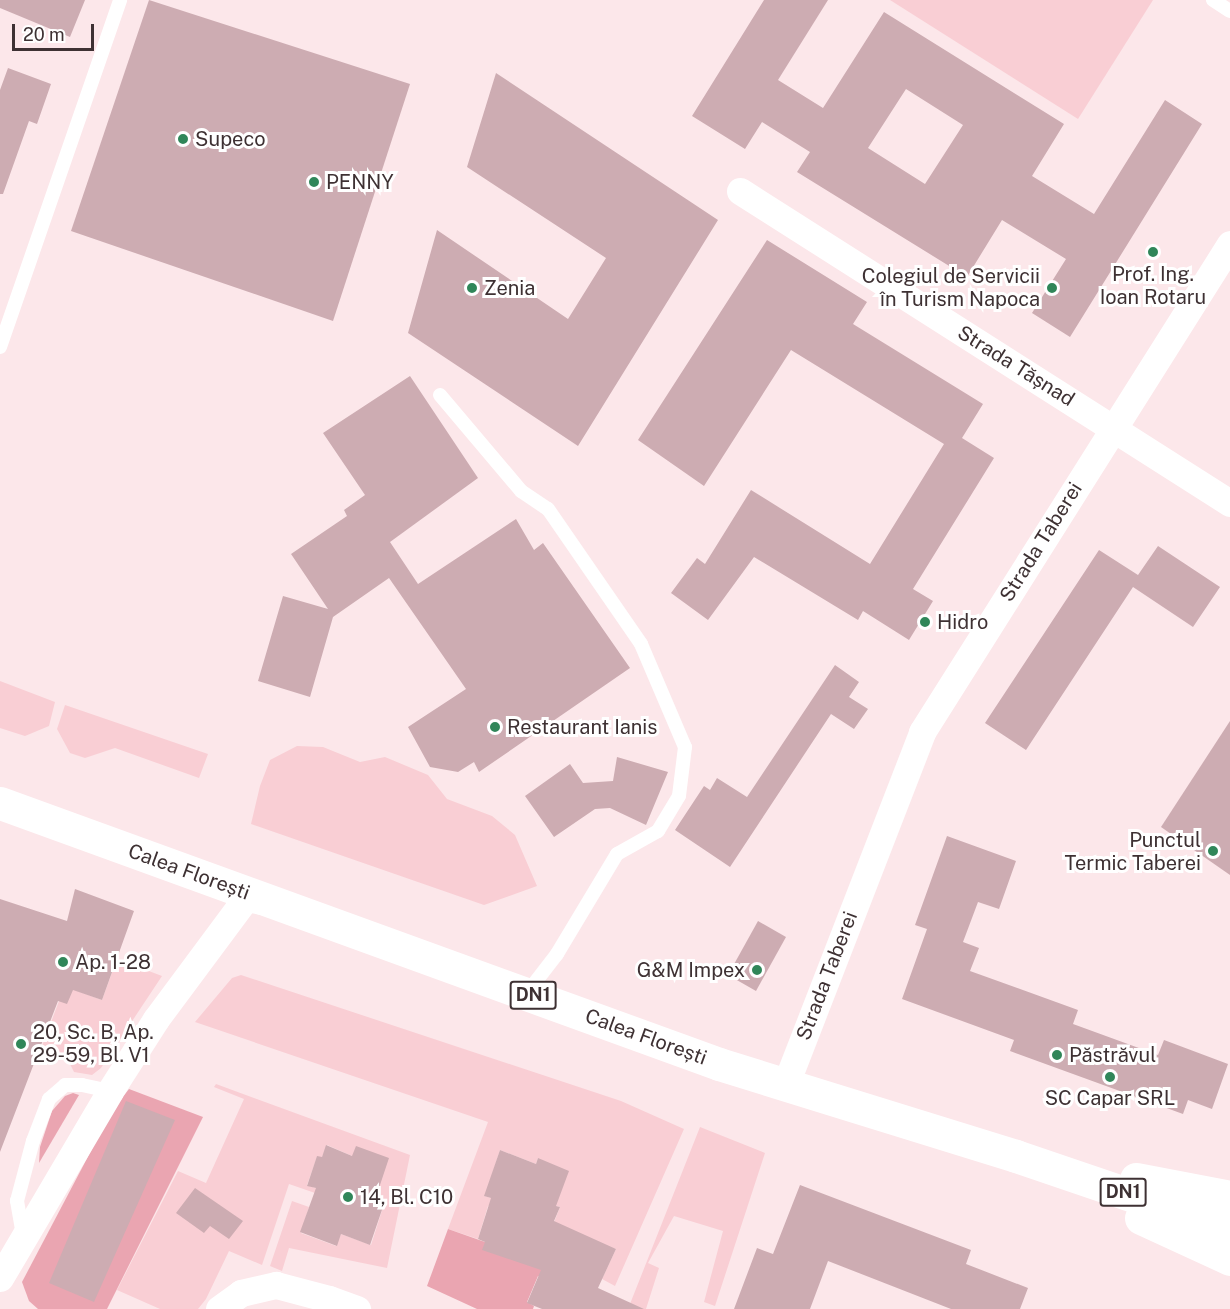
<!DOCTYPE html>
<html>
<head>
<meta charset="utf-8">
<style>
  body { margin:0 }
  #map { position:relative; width:1230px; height:1309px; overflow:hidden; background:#fce7ea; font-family:"Public Sans",sans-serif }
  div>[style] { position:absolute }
  .green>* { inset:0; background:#f9ced4 }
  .forest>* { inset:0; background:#eaa5b1 }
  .building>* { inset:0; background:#cdacb2 }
  .service>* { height:14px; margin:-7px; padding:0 7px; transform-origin:7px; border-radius:7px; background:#fff }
  .minor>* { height:27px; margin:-13.5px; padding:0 13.5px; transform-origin:13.5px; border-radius:13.5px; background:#fff }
  .primary>* { height:33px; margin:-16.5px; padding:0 16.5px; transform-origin:16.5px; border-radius:16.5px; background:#fff }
  .dots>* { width:16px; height:16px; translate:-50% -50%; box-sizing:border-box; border:3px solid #fff; border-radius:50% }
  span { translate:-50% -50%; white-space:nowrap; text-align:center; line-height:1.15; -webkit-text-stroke:6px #fff; paint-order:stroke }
  .shield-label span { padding:2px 4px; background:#fff; border:2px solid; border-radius:4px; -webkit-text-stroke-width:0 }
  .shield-label { font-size:18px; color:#3e3133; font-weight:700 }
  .poi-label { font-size:20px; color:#3e3133 }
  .left { translate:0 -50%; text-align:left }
  .right { translate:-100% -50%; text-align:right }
  .street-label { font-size:20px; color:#3e3133 }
  .scale { position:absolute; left:12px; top:24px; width:82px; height:27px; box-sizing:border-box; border:3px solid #3e3133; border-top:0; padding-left:8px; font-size:18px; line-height:21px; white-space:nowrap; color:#3e3133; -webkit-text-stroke:4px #fff; paint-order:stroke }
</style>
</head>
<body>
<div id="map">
  <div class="green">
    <i style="clip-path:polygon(890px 0,1153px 0,1078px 119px)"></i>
    <i style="clip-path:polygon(0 681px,55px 702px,49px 726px,25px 736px,0 728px)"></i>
    <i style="clip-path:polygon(65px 705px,208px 754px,199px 778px,115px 748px,85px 758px,70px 753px,57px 729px)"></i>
    <i style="clip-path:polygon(297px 746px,323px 747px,360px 762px,385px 757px,428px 775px,447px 799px,492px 816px,515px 835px,537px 886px,484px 905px,251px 824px,260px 786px,270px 760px)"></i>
    <i style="clip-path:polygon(117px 959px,162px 976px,101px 1068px,92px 1075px,74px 1072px,65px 1054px,36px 1062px,59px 1001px,72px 989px,102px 1000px)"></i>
    <i style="clip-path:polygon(241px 975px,621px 1101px,684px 1129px,615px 1286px,602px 1279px,616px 1249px,551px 1230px,560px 1207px,548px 1203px,538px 1158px,536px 1164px,500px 1150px,485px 1196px,499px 1201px,488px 1206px,478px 1239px,448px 1229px,488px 1122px,195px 1022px,232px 978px)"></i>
    <i style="clip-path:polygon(216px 1084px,410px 1155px,387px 1268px,289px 1248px,282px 1271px,270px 1266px,292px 1201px,309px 1207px,301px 1233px,336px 1246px,341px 1234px,371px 1245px,385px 1201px,368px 1194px,352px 1156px,327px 1145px,322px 1157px,317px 1157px,307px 1185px,321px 1190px,315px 1193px,289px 1184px,262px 1265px,229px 1251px,206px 1299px,198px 1309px,160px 1309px,117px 1290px,178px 1171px,206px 1183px,244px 1099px,214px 1087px)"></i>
    <i style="clip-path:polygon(700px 1127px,765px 1153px,715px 1306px,704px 1302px,723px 1231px,674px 1216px,648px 1263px,659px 1268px,646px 1309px,628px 1309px)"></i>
  </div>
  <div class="forest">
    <i style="clip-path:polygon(129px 1089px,203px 1117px,107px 1309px,38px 1309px,29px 1301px,22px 1282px,112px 1111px)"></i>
    <i style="clip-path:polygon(73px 1093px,79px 1095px,39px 1163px,40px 1147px,52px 1111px,65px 1096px)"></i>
    <i style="clip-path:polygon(448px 1229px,485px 1242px,548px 1271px,545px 1278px,538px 1276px,527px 1302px,534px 1306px,533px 1309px,477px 1309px,427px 1286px)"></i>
  </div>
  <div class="building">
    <i style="clip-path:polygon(0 0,85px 0,70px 37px,0 8px)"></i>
    <i style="clip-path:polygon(149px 0,410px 84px,333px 321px,71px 231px)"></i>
    <i style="clip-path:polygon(evenodd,764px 0,828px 0,778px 80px,823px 108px,884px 12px,1064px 124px,1032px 176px,1094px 214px,1165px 100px,1202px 124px,1070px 337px,1032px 313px,1066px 259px,1002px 220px,967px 277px,797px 172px,810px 152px,762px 122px,745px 149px,692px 116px,764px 0,906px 89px,963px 125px,925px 184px,868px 148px,906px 89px)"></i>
    <i style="clip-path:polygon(8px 68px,51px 84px,37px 124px,29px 121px,3px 194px,0 194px,0 90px)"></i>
    <i style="clip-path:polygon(496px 73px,718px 220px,578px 446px,408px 333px,437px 230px,568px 319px,606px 258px,467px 167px)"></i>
    <i style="clip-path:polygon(767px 240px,867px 302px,853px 324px,983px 404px,962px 438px,994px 458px,913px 589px,933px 601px,909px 640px,863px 611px,858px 620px,754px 557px,708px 620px,671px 593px,697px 558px,705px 564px,751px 490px,870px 564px,944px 444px,791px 350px,704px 486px,638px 440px)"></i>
    <i style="clip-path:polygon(410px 376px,478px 478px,390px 542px,418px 584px,516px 519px,534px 550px,543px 543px,630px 668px,479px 772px,474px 762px,458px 772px,430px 767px,408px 727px,466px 689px,389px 578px,333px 617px,310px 697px,258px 681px,283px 596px,328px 609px,291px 554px,347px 516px,344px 510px,365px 495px,323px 433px)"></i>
    <i style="clip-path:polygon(1158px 546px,1220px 587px,1193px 627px,1133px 587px,1026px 750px,985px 723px,1099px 550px,1138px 575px)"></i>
    <i style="clip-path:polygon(835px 665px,859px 682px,849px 697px,868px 709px,854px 729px,831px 714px,730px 867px,675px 830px,704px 786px,710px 790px,717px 778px,747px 797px)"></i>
    <i style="clip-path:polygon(1230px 721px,1230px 875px,1161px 827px)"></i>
    <i style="clip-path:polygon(617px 757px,668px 772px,646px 825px,610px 808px,595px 809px,554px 837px,525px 796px,570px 764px,583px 783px,613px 781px)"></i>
    <i style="clip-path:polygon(947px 836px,1016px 861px,999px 909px,978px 902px,963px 942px,979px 948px,970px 971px,1078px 1010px,1073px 1024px,1158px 1055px,1164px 1040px,1228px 1064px,1212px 1109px,1188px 1100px,1183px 1114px,1010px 1051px,1014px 1040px,902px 999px,927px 929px,915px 925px)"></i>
    <i style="clip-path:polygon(75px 889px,134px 911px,102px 1000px,73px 990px,67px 1004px,58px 1001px,0 1152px,0 899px,67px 921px)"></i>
    <i style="clip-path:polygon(758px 921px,786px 937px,756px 991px,728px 975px)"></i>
    <i style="clip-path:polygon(126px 1101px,175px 1120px,94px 1302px,49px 1283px)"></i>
    <i style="clip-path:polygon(326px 1145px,352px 1156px,356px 1146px,389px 1158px,376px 1197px,385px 1201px,370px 1245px,341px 1234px,337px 1246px,300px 1232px,316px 1188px,307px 1186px,317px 1156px,322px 1157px)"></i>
    <i style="clip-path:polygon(500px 1150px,536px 1164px,538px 1158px,569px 1171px,556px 1206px,560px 1207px,554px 1221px,616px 1249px,598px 1288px,644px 1309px,542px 1309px,527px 1303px,541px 1270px,482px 1250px,485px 1242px,478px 1239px,491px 1198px,484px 1196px)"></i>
    <i style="clip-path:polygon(800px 1185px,971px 1250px,966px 1264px,1028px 1288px,1020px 1309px,951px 1309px,828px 1261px,810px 1309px,734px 1309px,757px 1248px,773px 1254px)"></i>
    <i style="clip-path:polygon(195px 1188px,243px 1221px,229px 1239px,210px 1226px,204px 1233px,176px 1213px)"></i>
  </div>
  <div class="service">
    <i style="left:1213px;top:0;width:20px;rotate:33deg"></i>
    <i style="left:0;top:347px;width:367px;rotate:-70.9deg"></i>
    <i style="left:440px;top:395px;width:126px;rotate:49.8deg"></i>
    <i style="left:521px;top:491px;width:32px;rotate:34deg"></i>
    <i style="left:548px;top:509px;width:164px;rotate:55.4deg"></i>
    <i style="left:641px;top:644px;width:112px;rotate:66.9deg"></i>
    <i style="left:685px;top:747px;width:49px;rotate:97deg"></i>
    <i style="left:679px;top:796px;width:41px;rotate:121deg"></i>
    <i style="left:658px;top:831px;width:47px;rotate:150.7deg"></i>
    <i style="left:617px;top:854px;width:117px;rotate:121deg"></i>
    <i style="left:557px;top:954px;width:49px;rotate:127.6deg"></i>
    <i style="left:23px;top:1235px;width:35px;rotate:-100deg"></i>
    <i style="left:17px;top:1201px;width:62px;rotate:-75.1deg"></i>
    <i style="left:33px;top:1141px;width:45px;rotate:-69.1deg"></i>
    <i style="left:49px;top:1099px;width:21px;rotate:-41deg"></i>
    <i style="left:65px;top:1085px;width:17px"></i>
    <i style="left:82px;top:1085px;width:29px;rotate:12deg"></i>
  </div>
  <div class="minor">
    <i style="left:740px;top:191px;width:581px;rotate:32.49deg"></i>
    <i style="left:785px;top:1086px;width:380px;rotate:-68.8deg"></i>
    <i style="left:922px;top:732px;width:577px;rotate:-57.74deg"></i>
    <i style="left:0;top:1278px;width:217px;rotate:-59.5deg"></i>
    <i style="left:110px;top:1091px;width:85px;rotate:-57.4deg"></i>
    <i style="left:156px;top:1019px;width:151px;rotate:-53.4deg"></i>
    <i style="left:246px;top:898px;width:25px;rotate:11deg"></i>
    <i style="left:219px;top:1309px;width:27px;rotate:-36deg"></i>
    <i style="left:241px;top:1293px;width:36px;rotate:-13deg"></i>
    <i style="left:276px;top:1285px;width:55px;rotate:14.8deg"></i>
    <i style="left:329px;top:1299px;width:30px;rotate:20deg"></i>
  </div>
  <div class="primary">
    <i style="left:0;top:803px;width:765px;rotate:19.95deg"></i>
    <i style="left:719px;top:1064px;width:311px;rotate:17.2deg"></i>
    <i style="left:1016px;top:1156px;width:226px;rotate:18.8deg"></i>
    <i style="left:1136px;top:1179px;width:96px;rotate:10.8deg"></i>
    <i style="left:1141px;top:1218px;width:98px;rotate:24.7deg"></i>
  </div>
  <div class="dots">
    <i style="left:183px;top:139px;background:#308659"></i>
    <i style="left:314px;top:182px;background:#308659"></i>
    <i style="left:1153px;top:252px;background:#308659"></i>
    <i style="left:472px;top:288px;background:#308659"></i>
    <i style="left:1052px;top:288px;background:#308659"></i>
    <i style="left:925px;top:622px;background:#308659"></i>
    <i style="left:495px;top:727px;background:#308659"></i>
    <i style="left:1213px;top:851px;background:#308659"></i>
    <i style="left:63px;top:962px;background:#308659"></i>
    <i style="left:757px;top:970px;background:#308659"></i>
    <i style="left:21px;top:1044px;background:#308659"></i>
    <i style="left:1057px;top:1055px;background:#308659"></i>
    <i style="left:1110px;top:1077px;background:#308659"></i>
    <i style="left:348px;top:1197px;background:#308659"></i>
  </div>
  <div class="shield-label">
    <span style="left:533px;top:995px">DN1</span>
    <span style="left:1123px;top:1192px">DN1</span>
  </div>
  <div class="poi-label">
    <span class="left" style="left:195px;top:139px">Supeco</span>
    <span class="left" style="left:326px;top:182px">PENNY</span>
    <span style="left:1153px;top:286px">Prof. Ing.<br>Ioan Rotaru</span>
    <span class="right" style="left:1040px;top:288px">Colegiul de Servicii<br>în Turism Napoca</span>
    <span class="left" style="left:484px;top:288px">Zenia</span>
    <span class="left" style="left:937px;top:622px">Hidro</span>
    <span class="left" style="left:507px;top:727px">Restaurant Ianis</span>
    <span class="right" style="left:1201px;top:852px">Punctul<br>Termic Taberei</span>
    <span class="left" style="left:75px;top:962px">Ap. 1-28</span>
    <span class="right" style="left:745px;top:970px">G&amp;M Impex</span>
    <span class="left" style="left:33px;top:1044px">20, Sc. B, Ap.<br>29-59, Bl. V1</span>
    <span class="left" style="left:1069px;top:1055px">Păstrăvul</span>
    <span style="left:1110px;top:1098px">SC Capar SRL</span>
    <span class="left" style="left:360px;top:1197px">14, Bl. C10</span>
  </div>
  <div class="street-label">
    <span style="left:1016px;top:366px;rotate:32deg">Strada Tășnad</span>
    <span style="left:1041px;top:542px;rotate:-58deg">Strada Taberei</span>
    <span style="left:189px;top:872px;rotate:20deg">Calea Florești</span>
    <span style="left:827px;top:976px;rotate:-69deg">Strada Taberei</span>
    <span style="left:646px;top:1037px;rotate:20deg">Calea Florești</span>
  </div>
  <div class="scale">20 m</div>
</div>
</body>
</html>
